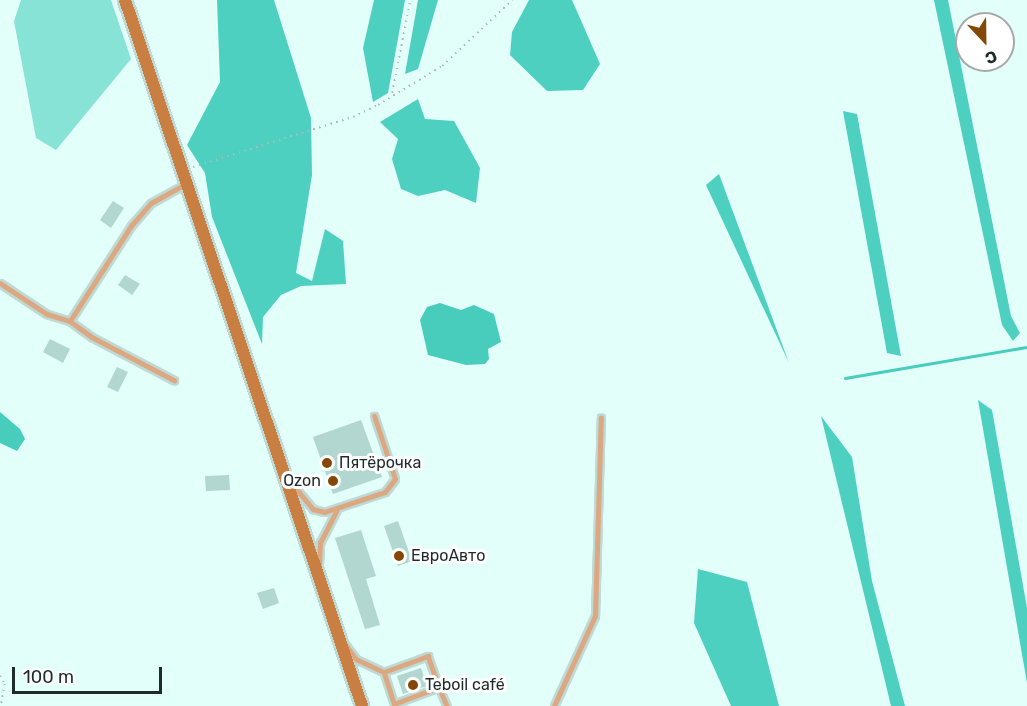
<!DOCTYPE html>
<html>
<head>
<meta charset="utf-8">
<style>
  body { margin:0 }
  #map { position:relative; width:1027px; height:706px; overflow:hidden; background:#e2fffa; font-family:Rubik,sans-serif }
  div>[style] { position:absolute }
  .green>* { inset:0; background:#86e3d6 }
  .forest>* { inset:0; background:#4dd0c0 }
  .water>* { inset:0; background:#48cdbd }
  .stream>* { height:3px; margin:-1.5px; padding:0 1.5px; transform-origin:1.5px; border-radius:1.5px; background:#48cdbd }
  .building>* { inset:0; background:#b2d6d0 }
  .path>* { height:1.5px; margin-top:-0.75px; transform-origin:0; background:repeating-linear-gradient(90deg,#a6beba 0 1.5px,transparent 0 6px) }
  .roads { filter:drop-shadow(2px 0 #bfd9d4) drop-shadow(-2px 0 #bfd9d4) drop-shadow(0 2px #bfd9d4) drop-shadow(0 -2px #bfd9d4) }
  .service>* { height:4.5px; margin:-2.25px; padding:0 2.25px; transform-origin:2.25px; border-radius:2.25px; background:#dba882 }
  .secondary>* { height:12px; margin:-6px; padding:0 6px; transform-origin:6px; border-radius:6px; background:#c97f41 }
  .dots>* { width:16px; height:16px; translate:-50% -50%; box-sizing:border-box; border:3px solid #fff; border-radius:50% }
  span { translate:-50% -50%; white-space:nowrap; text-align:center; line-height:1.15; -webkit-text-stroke:6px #fff; paint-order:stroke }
  .poi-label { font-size:16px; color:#1d2b29 }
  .left { translate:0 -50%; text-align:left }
  .right { translate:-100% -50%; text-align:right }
  .north { position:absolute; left:955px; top:12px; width:60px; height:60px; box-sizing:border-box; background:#fff; border:2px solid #a5aaa9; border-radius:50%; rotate:158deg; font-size:16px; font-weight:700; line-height:24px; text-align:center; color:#1d2b29 }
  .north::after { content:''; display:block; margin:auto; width:21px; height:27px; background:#844705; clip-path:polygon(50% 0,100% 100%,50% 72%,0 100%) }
  .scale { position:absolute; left:12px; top:667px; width:150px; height:27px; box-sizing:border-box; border:3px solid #1d2b29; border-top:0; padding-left:8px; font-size:18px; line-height:21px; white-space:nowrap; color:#1d2b29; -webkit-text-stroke:4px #fff; paint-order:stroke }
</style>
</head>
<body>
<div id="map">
  <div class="green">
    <i style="clip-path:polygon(21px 0,111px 0,131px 59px,56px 150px,36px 138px,14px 21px)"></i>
  </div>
  <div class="forest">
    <i style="clip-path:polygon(217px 0,274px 0,311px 118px,312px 175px,296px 273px,312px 281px,325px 229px,343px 241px,346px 284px,301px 286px,281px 295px,263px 317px,262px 344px,212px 217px,205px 173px,187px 145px,220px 82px)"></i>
    <i style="clip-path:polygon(374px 0,405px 0,388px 93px,373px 102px,363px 48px)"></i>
    <i style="clip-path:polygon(418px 0,438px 0,418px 69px,405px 74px)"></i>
    <i style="clip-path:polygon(529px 0,572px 0,600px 64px,583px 90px,547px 91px,510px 55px,512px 32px)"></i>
    <i style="clip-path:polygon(934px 0,948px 0,1011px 316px,1020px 333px,1013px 341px,1002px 325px)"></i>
    <i style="clip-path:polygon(418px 99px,425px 119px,454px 121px,480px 168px,476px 203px,445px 190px,418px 196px,401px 189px,392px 159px,398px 139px,380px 122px)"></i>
    <i style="clip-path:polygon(843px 111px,857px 114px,901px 356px,887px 353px)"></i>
    <i style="clip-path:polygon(719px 174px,789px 363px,706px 185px)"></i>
    <i style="clip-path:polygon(978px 400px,992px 410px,1027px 608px,1027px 683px)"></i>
    <i style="clip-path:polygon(821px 416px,852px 457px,872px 581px,905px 706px,891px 706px)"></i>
    <i style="clip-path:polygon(698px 569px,747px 582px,779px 706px,731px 706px,694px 623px)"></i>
  </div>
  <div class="water">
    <i style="clip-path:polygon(440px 303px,461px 310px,474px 305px,494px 314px,501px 342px,488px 349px,489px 359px,485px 364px,466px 365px,428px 355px,420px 320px,427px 307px)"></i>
    <i style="clip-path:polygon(0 412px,20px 429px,25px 439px,17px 451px,0 443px)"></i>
  </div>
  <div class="stream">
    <i style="left:845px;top:378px;width:185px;rotate:-9.7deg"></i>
  </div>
  <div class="building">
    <i style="clip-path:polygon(113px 201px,124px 208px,111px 228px,100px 220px)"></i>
    <i style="clip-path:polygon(125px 275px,140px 284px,132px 295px,118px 285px)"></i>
    <i style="clip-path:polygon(50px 339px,70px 349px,63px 363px,43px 352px)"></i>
    <i style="clip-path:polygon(117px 367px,128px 372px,118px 392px,107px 387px)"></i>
    <i style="clip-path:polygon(361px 420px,382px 477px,333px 494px,313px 437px)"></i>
    <i style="clip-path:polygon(229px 475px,230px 490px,206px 491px,205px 476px)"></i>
    <i style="clip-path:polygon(398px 521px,412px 561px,398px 566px,384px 526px)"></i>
    <i style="clip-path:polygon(361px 530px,376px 576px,366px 579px,380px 625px,365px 629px,335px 538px)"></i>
    <i style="clip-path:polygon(274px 588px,279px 603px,263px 609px,257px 593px)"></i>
    <i style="clip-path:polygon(421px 668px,427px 686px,403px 694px,397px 676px)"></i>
  </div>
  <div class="path">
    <i style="left:392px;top:93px;width:95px;rotate:-79deg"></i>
    <i style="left:193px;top:167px;width:168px;rotate:-17.4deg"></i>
    <i style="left:353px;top:117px;width:28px;rotate:-26deg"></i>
    <i style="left:378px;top:105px;width:75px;rotate:-31.4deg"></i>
    <i style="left:442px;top:66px;width:96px;rotate:-43.3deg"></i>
    <i style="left:0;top:676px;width:9px;rotate:58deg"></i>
    <i style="left:5px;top:684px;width:22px;rotate:100deg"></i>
  </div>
  <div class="roads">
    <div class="service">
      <i style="left:0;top:283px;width:56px;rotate:33.4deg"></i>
      <i style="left:47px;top:314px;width:24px;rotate:17deg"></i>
      <i style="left:70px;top:321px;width:27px;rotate:36deg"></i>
      <i style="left:92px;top:337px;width:93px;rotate:27.7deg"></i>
      <i style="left:70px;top:321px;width:113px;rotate:-57.3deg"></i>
      <i style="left:131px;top:226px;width:30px;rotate:-49deg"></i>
      <i style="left:151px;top:203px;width:39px;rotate:-29deg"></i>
      <i style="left:294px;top:486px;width:30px;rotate:50deg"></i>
      <i style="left:313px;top:509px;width:12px;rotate:14deg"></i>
      <i style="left:325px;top:512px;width:63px;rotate:-18.4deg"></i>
      <i style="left:385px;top:492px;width:16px;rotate:-52deg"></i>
      <i style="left:395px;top:479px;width:66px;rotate:-108.4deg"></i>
      <i style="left:319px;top:564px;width:21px;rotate:-87deg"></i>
      <i style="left:320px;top:543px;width:36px;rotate:-63deg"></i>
      <i style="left:346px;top:645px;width:17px;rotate:54deg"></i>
      <i style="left:356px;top:659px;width:31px;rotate:25deg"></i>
      <i style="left:384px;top:672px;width:36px;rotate:72deg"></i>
      <i style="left:384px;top:672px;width:47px;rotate:-20deg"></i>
      <i style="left:428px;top:656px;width:33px;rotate:70deg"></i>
      <i style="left:394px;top:704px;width:48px;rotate:-20.7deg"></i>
      <i style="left:439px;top:687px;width:21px;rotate:67deg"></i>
      <i style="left:554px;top:706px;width:99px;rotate:-65.5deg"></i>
      <i style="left:595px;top:616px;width:198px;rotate:-88.3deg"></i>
    </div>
    <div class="secondary">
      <i style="left:125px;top:0;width:745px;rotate:71.44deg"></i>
    </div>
  </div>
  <div class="dots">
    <i style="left:327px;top:463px;background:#844705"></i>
    <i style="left:333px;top:481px;background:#844705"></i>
    <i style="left:399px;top:556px;background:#844705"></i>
    <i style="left:413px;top:685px;background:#844705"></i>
  </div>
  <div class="poi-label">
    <span class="left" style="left:339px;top:463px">Пятёрочка</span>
    <span class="right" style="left:321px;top:481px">Ozon</span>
    <span class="left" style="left:411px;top:556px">ЕвроАвто</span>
    <span class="left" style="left:425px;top:685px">Teboil café</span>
  </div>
  <div class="north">С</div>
  <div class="scale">100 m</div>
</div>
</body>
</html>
